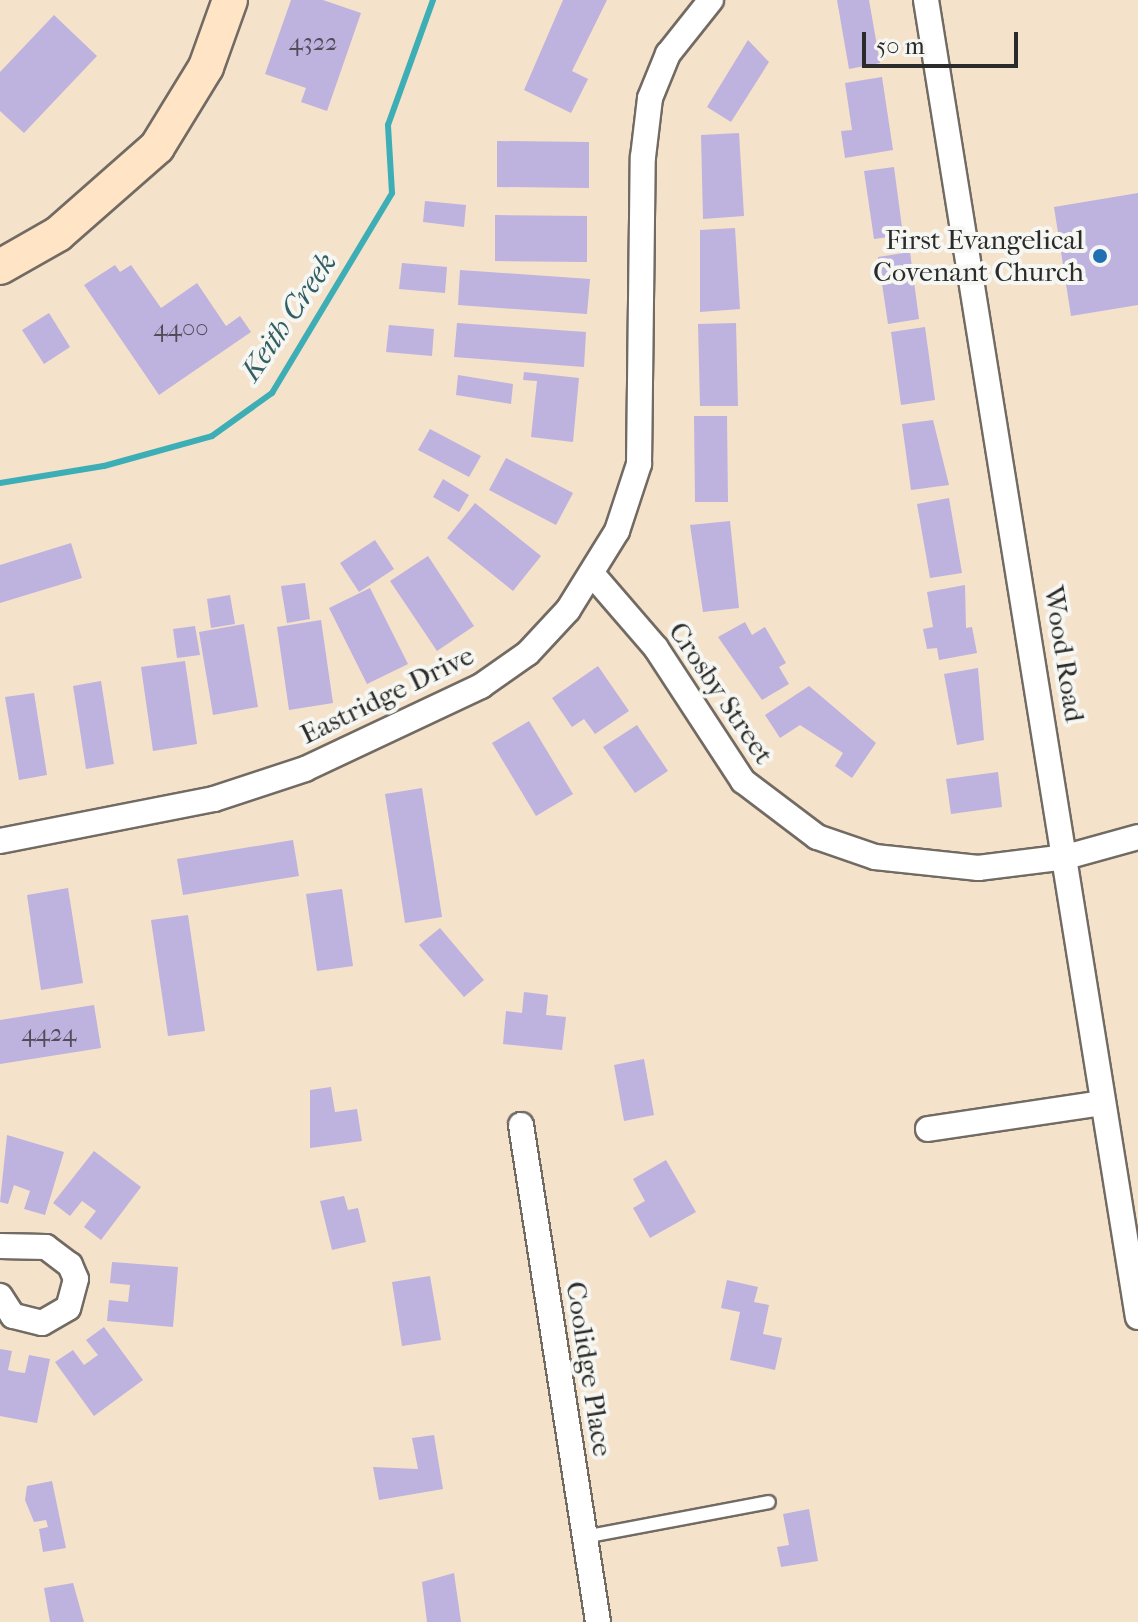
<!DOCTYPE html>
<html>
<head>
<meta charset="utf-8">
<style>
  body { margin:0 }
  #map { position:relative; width:1138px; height:1622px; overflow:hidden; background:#f5e2cb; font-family:"IM FELL French Canon",serif }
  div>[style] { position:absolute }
  .stream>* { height:6px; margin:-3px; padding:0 3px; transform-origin:3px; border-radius:3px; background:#3daeb6 }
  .building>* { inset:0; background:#beb2df }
  .roads { filter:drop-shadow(2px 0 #726b63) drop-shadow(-2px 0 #726b63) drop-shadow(0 2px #726b63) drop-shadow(0 -2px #726b63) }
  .lane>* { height:12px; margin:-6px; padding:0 6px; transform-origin:6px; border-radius:6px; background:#fff }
  .street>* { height:24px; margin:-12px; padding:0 12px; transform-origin:12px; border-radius:12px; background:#fff }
  .secondary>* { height:34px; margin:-17px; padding:0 17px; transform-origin:17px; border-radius:17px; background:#ffe4c6 }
  .dots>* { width:22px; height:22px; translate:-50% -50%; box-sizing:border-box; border:4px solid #f6f6f2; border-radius:50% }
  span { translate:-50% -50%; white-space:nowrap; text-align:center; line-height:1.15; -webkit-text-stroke:8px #f6f6f2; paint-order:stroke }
  .number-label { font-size:24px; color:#504d58 }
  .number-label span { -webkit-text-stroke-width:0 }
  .poi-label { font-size:28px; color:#2b2b2b }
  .right { translate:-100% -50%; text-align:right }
  .street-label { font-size:28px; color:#2b2b2b }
  .water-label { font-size:30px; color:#325f63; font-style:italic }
  .scale { position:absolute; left:862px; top:32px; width:156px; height:36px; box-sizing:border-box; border:4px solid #2b2b2b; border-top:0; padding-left:10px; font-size:24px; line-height:28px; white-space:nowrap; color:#2b2b2b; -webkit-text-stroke:6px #f6f6f2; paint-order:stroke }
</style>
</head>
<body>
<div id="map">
  <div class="stream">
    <i style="left:0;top:483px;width:105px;rotate:-9.3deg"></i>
    <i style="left:104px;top:466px;width:112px;rotate:-15.5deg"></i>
    <i style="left:212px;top:436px;width:74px;rotate:-35.6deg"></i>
    <i style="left:272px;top:393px;width:233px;rotate:-59deg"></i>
    <i style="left:392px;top:193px;width:68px;rotate:-93.4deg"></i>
    <i style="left:388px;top:125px;width:133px;rotate:-70.2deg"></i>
  </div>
  <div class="building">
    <i style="clip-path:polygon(291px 0,323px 0,361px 13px,327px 111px,301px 102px,306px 88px,265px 74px)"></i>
    <i style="clip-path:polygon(563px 0,607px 0,572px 71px,588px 79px,571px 113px,524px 90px)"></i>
    <i style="clip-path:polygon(837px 0,869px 0,880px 63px,849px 69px)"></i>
    <i style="clip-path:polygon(54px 15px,97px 56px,24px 133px,0 111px,0 72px)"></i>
    <i style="clip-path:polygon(748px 40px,769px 62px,731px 122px,707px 107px)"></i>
    <i style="clip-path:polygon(882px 77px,893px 150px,845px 158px,841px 131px,852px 130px,845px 83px)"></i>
    <i style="clip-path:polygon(739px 133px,744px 216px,703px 219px,701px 135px)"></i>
    <i style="clip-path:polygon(497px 141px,589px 142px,589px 188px,497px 187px)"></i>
    <i style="clip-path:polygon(894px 167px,903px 235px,874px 239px,864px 171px)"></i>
    <i style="clip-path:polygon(1138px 193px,1138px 305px,1071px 316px,1054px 207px)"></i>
    <i style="clip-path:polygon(425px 201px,466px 205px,464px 227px,423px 222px)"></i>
    <i style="clip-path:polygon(495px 215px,587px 216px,587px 262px,495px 261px)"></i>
    <i style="clip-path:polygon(735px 228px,740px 309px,700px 312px,700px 230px)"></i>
    <i style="clip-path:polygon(910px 252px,919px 319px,888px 324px,878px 257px)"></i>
    <i style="clip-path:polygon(402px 263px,447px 267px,445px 293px,399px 289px)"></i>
    <i style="clip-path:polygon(115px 265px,120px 272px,131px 265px,161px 308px,197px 283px,226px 326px,240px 316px,251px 332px,159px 395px,84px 285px)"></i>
    <i style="clip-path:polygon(460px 270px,590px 279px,587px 314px,458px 305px)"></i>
    <i style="clip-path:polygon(49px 313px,70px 347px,44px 364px,22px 330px)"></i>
    <i style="clip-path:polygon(457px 323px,586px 332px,584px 367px,454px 357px)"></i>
    <i style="clip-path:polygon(736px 323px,738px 406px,700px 406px,698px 324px)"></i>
    <i style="clip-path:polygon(389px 325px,434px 329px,432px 356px,386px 352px)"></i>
    <i style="clip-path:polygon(925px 327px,935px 400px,901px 405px,891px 332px)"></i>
    <i style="clip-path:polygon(524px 372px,579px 378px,573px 442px,531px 437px,537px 381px,523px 380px)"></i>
    <i style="clip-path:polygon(458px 375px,513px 384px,511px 404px,456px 395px)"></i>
    <i style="clip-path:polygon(694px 416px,727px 416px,728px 502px,695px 502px)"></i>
    <i style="clip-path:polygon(933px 420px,949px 485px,911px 490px,902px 424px)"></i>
    <i style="clip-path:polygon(430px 429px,481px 456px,469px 477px,418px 450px)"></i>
    <i style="clip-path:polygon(506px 458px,573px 493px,556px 525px,489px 490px)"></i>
    <i style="clip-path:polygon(443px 479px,469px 495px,459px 512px,433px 497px)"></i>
    <i style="clip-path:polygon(949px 498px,962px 573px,930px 578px,917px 504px)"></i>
    <i style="clip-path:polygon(475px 503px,541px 556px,513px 591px,447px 538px)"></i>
    <i style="clip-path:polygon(730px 521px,739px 608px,703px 612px,690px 525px)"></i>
    <i style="clip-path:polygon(375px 540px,394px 569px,359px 592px,340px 563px)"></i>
    <i style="clip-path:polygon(71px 543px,82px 578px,0 603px,0 565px)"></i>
    <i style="clip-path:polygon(428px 556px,474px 626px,437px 651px,390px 581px)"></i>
    <i style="clip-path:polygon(305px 583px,310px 619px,287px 623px,281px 586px)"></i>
    <i style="clip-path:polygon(965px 585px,966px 628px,972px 627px,977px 653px,939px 660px,937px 648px,927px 649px,923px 629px,933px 627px,927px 592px)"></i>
    <i style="clip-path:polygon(370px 588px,408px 664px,367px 684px,329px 608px)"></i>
    <i style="clip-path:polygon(230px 595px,235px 624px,211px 628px,207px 599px)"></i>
    <i style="clip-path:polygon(321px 620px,333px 703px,289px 710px,277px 627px)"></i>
    <i style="clip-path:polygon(745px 622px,752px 635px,765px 627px,786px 663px,779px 667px,789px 684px,762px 700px,718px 637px)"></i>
    <i style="clip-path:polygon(244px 624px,258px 707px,213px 715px,199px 632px)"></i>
    <i style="clip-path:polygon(195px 626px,200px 655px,177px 658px,173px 629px)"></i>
    <i style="clip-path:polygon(185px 661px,197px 744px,153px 751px,141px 667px)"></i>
    <i style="clip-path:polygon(598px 666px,629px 711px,595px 734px,584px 719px,572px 727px,552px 698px)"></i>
    <i style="clip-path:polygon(978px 668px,984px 740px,957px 745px,944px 674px)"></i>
    <i style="clip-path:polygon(101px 681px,114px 764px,86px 769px,73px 686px)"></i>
    <i style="clip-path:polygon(809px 686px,876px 743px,852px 778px,835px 766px,843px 753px,800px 725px,780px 738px,765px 715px)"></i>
    <i style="clip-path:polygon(34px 693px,47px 775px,19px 780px,5px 697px)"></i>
    <i style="clip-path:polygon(529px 721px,573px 794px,536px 816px,492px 743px)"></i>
    <i style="clip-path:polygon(637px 725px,668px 771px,635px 793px,603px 747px)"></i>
    <i style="clip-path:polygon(998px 772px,1002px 807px,951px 814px,946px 779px)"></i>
    <i style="clip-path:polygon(422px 788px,442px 917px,405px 923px,385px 794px)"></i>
    <i style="clip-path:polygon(293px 840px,299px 876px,183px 895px,177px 859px)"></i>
    <i style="clip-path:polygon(68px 888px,83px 983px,41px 990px,27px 895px)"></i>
    <i style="clip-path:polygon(342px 889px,353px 966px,317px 971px,306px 894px)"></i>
    <i style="clip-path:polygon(188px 915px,205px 1031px,168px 1036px,151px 920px)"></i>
    <i style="clip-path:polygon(440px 928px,484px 980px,464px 997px,419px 945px)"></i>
    <i style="clip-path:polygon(524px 992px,548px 995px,546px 1015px,566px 1017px,562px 1050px,503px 1044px,506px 1011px,522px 1013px)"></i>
    <i style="clip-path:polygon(94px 1005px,101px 1048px,0 1064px,0 1020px)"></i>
    <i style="clip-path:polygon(644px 1059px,654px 1115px,624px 1121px,614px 1065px)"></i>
    <i style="clip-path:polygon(331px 1087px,335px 1112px,357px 1109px,362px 1141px,310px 1148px,310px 1090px)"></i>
    <i style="clip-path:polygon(7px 1135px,64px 1152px,45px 1215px,24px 1209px,30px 1191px,14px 1185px,8px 1204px,0 1202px)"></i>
    <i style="clip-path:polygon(94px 1151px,141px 1187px,101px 1240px,84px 1227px,96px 1211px,82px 1201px,70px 1216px,53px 1203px)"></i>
    <i style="clip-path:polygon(666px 1160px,696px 1212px,650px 1238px,633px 1208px,645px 1201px,633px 1179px)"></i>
    <i style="clip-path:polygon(344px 1196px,348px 1210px,358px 1208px,366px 1242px,332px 1250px,320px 1201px)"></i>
    <i style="clip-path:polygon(112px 1262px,178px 1267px,173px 1327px,107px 1321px,109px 1300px,128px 1302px,130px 1285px,110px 1283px)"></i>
    <i style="clip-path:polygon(430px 1276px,441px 1340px,402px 1346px,392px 1282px)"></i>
    <i style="clip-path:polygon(727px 1280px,758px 1287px,754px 1302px,769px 1305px,763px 1334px,782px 1338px,775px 1370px,730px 1360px,740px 1312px,721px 1308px)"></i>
    <i style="clip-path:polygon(104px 1327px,143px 1380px,94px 1416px,55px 1362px,73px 1350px,84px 1365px,98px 1355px,86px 1340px)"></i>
    <i style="clip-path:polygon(0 1349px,12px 1351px,8px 1370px,17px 1372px,25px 1373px,29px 1355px,50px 1359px,37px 1423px,0 1416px)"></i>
    <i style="clip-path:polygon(434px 1435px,443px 1489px,379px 1500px,373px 1467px,418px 1469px,412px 1438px)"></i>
    <i style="clip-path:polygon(52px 1481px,66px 1548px,43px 1552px,39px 1529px,48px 1527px,46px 1520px,34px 1522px,25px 1500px,27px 1486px)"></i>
    <i style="clip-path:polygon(809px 1509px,818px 1561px,781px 1567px,777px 1547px,789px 1545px,783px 1514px)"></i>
    <i style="clip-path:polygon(454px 1573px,461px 1622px,427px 1622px,422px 1582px)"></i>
    <i style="clip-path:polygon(73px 1583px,84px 1622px,50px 1622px,44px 1588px)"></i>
  </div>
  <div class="roads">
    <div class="lane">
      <i style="left:584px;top:1537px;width:188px;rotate:-10.7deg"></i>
    </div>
    <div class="street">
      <i style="left:926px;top:0;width:1334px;rotate:80.86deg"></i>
      <i style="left:593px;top:575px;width:96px;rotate:49.2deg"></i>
      <i style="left:656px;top:648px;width:159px;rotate:56.8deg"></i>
      <i style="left:743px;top:781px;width:93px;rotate:37.1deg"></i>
      <i style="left:817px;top:837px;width:61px;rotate:19deg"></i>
      <i style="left:875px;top:857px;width:104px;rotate:6.1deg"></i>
      <i style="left:978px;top:868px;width:89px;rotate:-7.1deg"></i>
      <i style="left:1066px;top:857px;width:75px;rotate:-15.5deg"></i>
      <i style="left:0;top:841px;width:218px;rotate:-11.1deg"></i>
      <i style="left:214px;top:799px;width:96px;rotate:-18.2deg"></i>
      <i style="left:305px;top:769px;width:195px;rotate:-25.2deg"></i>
      <i style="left:481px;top:686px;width:57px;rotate:-35.1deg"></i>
      <i style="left:528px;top:653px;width:59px;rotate:-47.1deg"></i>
      <i style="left:568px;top:610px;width:93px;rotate:-58.2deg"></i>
      <i style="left:617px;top:531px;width:71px;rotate:-71.8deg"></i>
      <i style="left:639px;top:464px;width:307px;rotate:-89.3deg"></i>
      <i style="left:643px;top:157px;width:59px;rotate:-83.2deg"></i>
      <i style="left:650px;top:98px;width:48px;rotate:-67.8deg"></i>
      <i style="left:668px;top:54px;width:69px;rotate:-51.5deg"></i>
      <i style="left:521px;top:1125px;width:503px;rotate:81.19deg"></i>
      <i style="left:928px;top:1129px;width:177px;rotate:-8.5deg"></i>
      <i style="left:0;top:1246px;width:46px;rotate:1.2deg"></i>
      <i style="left:46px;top:1247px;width:30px;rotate:37deg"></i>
      <i style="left:70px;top:1265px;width:15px;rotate:67deg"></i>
      <i style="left:76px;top:1279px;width:30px;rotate:105deg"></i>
      <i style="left:68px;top:1308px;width:30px;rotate:150deg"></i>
      <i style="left:42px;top:1323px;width:30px;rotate:-166deg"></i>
      <i style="left:13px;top:1316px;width:24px;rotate:-123deg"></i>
    </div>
    <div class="secondary">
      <i style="left:0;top:267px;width:67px;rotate:-29.6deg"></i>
      <i style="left:58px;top:234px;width:132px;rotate:-41.3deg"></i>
      <i style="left:157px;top:147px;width:94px;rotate:-58.5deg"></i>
      <i style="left:206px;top:67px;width:71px;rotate:-70.3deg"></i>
    </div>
  </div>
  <div class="dots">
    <i style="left:1100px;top:256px;background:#1f6fb2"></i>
  </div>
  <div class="number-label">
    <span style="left:313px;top:43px">4322</span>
    <span style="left:181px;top:329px">4400</span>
    <span style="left:49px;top:1034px">4424</span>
  </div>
  <div class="poi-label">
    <span class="right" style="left:1084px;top:256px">First Evangelical<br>Covenant Church</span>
  </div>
  <div class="street-label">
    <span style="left:1064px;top:654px;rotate:81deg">Wood Road</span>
    <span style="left:721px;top:693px;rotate:56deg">Crosby Street</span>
    <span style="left:387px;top:695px;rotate:-26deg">Eastridge Drive</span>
    <span style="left:589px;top:1369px;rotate:81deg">Coolidge Place</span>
  </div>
  <div class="water-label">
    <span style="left:289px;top:317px;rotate:-56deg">Keith Creek</span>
  </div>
  <div class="scale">50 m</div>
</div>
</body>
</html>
